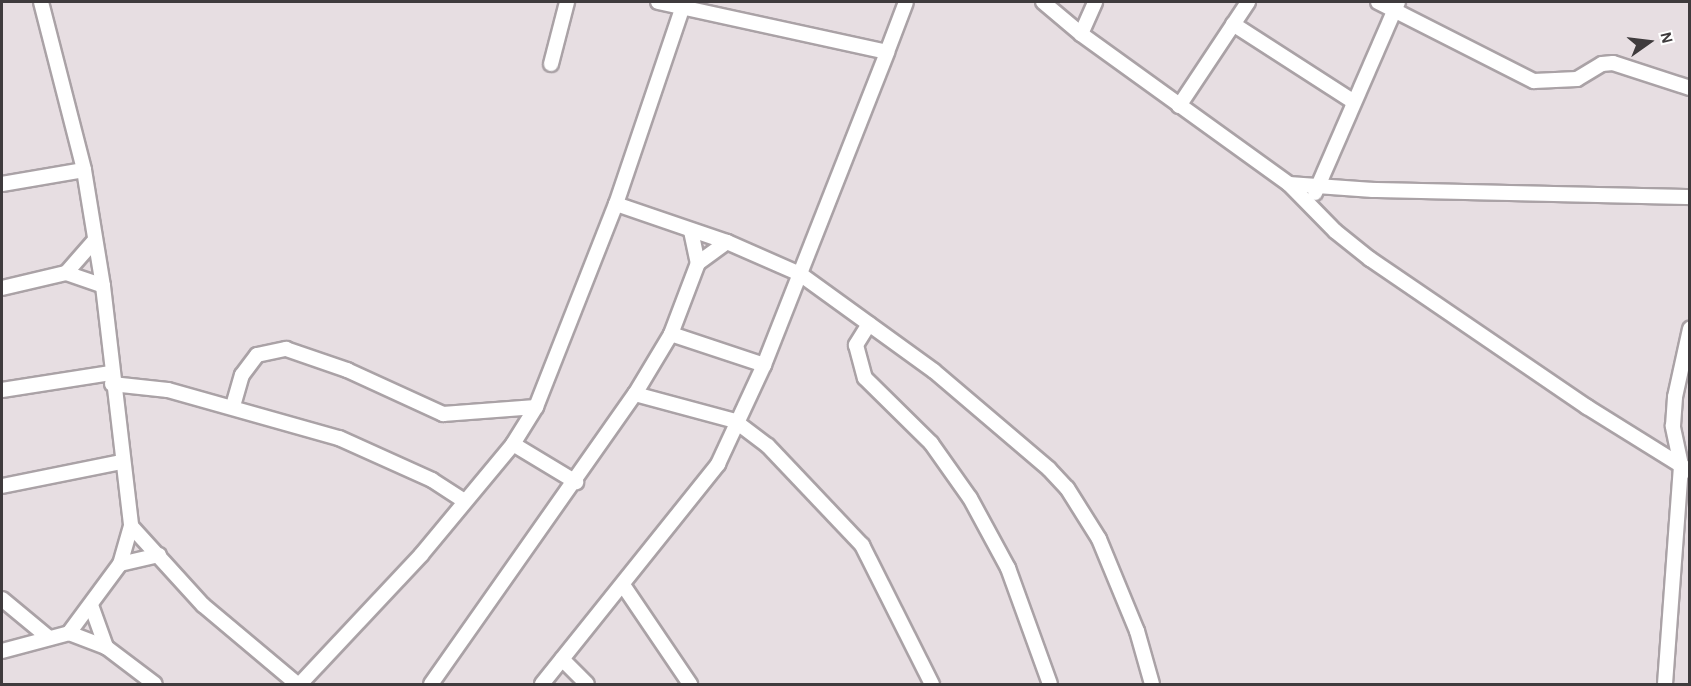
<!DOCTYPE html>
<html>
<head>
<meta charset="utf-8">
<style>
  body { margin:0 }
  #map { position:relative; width:1691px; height:686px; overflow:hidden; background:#e7dee2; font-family:"Alegreya Sans",sans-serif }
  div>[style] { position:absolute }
  .roads { filter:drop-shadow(2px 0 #aaa2a6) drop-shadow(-2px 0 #aaa2a6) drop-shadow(0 2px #aaa2a6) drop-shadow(0 -2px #aaa2a6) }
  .minor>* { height:14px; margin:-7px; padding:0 7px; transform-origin:7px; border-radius:7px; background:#fff }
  span { translate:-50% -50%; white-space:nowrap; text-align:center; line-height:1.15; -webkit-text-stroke:4.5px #fff; paint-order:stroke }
  .frame { position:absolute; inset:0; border:3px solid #3f3b3d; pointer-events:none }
  .north { position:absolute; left:1619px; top:12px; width:60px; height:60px; -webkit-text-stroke:4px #fff; paint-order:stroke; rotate:76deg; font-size:16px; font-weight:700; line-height:24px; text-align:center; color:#3f3b3d }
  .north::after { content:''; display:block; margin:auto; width:21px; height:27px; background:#3f3b3d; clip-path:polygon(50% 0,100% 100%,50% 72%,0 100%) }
</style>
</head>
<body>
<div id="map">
  <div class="roads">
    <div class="minor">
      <i style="left:41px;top:2px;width:173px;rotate:75.6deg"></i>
      <i style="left:84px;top:170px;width:118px;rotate:80.7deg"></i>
      <i style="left:103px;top:286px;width:242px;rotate:83.3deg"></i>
      <i style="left:131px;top:526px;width:40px;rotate:106deg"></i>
      <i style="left:120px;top:564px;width:86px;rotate:126.5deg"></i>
      <i style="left:658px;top:2px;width:234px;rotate:12.3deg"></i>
      <i style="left:887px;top:52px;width:53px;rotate:-69.2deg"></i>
      <i style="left:1043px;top:2px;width:50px;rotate:40.1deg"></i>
      <i style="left:1081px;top:34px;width:256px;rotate:35.8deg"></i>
      <i style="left:1289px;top:184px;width:66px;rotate:45.6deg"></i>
      <i style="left:1335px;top:231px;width:45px;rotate:38.7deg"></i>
      <i style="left:1370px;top:259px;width:263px;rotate:34.3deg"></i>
      <i style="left:1587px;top:407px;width:121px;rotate:31.9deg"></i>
      <i style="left:1378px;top:2px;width:175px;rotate:26.9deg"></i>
      <i style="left:1534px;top:81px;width:43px;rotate:-2.7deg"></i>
      <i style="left:1577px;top:79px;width:29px;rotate:-31deg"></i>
      <i style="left:1602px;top:64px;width:11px;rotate:-5deg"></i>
      <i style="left:1613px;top:63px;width:81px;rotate:18deg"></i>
      <i style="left:1233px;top:24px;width:144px;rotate:32.8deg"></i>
      <i style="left:1081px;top:34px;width:35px;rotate:-66deg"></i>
      <i style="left:551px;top:64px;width:64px;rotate:-75.5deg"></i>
      <i style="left:1179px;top:106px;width:125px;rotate:-56.4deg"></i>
      <i style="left:2px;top:184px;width:83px;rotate:-9.7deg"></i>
      <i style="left:1289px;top:184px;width:84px;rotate:4.1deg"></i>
      <i style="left:1373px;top:190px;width:317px;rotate:1.3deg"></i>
      <i style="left:1315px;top:193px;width:208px;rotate:-66.5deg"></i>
      <i style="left:616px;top:204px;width:117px;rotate:18.9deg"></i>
      <i style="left:727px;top:242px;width:80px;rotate:23.7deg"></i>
      <i style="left:800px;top:274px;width:165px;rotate:35.9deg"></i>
      <i style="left:934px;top:371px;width:151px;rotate:40.4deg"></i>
      <i style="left:1049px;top:469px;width:26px;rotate:47deg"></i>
      <i style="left:1067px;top:488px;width:60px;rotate:57.9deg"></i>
      <i style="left:1099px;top:539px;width:100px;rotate:67.6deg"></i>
      <i style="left:1137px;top:631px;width:55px;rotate:74.2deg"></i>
      <i style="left:691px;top:231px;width:33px;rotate:78deg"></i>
      <i style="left:698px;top:263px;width:36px;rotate:-36deg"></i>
      <i style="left:66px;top:273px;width:44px;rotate:-48.7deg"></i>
      <i style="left:2px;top:288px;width:66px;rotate:-13.2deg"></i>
      <i style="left:66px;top:273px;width:39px;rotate:19deg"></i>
      <i style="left:869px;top:324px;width:25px;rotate:122deg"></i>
      <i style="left:856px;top:345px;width:34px;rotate:75deg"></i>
      <i style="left:865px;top:378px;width:93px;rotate:44.6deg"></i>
      <i style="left:931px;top:443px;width:67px;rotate:54.7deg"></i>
      <i style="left:970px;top:498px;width:80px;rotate:61.5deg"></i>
      <i style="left:1008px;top:568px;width:123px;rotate:70.1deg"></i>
      <i style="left:671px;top:334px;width:98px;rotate:18.4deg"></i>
      <i style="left:112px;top:384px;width:56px;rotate:6.1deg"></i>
      <i style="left:168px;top:390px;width:178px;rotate:15.7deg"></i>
      <i style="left:339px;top:438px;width:102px;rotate:24.3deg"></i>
      <i style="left:432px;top:480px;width:37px;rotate:33deg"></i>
      <i style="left:2px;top:390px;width:110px;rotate:-8.9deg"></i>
      <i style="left:635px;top:394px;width:104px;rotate:15.1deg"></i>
      <i style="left:735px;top:421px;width:41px;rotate:37.1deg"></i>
      <i style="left:768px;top:446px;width:137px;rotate:46.5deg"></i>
      <i style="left:862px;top:545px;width:156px;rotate:63.3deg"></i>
      <i style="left:233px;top:406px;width:32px;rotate:-74deg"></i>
      <i style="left:242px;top:375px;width:25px;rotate:-53deg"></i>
      <i style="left:257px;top:355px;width:30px;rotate:-12deg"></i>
      <i style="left:286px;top:349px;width:65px;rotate:19deg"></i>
      <i style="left:347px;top:370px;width:106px;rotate:24.6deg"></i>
      <i style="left:443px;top:414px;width:93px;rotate:-4.3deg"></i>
      <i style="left:513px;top:444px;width:74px;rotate:31.1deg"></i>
      <i style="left:2px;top:486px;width:121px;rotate:-11.4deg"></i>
      <i style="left:131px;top:526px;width:107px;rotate:47.7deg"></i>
      <i style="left:203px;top:605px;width:123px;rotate:40deg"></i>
      <i style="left:120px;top:564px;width:40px;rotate:-13deg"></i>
      <i style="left:623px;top:585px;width:120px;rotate:55.9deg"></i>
      <i style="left:2px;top:599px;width:61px;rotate:39.7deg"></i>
      <i style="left:91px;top:605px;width:45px;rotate:70.3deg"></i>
      <i style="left:2px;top:651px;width:69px;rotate:-15deg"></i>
      <i style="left:69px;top:633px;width:40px;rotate:21deg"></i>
      <i style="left:106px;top:647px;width:61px;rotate:37.1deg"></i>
      <i style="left:562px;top:659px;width:35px;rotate:45deg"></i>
      <i style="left:300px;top:684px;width:177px;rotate:-46.8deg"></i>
      <i style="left:421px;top:555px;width:144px;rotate:-50.3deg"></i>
      <i style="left:513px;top:444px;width:44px;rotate:-58.1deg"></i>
      <i style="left:536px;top:407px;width:218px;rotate:-68.5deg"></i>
      <i style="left:616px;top:204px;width:206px;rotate:-71.3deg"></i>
      <i style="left:431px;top:684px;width:355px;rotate:-54.9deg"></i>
      <i style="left:635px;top:394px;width:70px;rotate:-59deg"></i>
      <i style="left:671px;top:334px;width:76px;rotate:-69.2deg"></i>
      <i style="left:542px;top:684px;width:282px;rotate:-51.3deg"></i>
      <i style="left:718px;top:464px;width:109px;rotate:-65.1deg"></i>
      <i style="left:764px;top:365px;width:336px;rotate:-68.5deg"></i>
      <i style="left:1665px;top:684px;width:220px;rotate:-85.8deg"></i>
      <i style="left:1681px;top:465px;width:40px;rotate:-102deg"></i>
      <i style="left:1673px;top:426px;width:29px;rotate:-86deg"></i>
      <i style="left:1675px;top:397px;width:70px;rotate:-77.6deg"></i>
    </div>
  </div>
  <div class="frame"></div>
  <div class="north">N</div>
</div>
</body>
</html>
